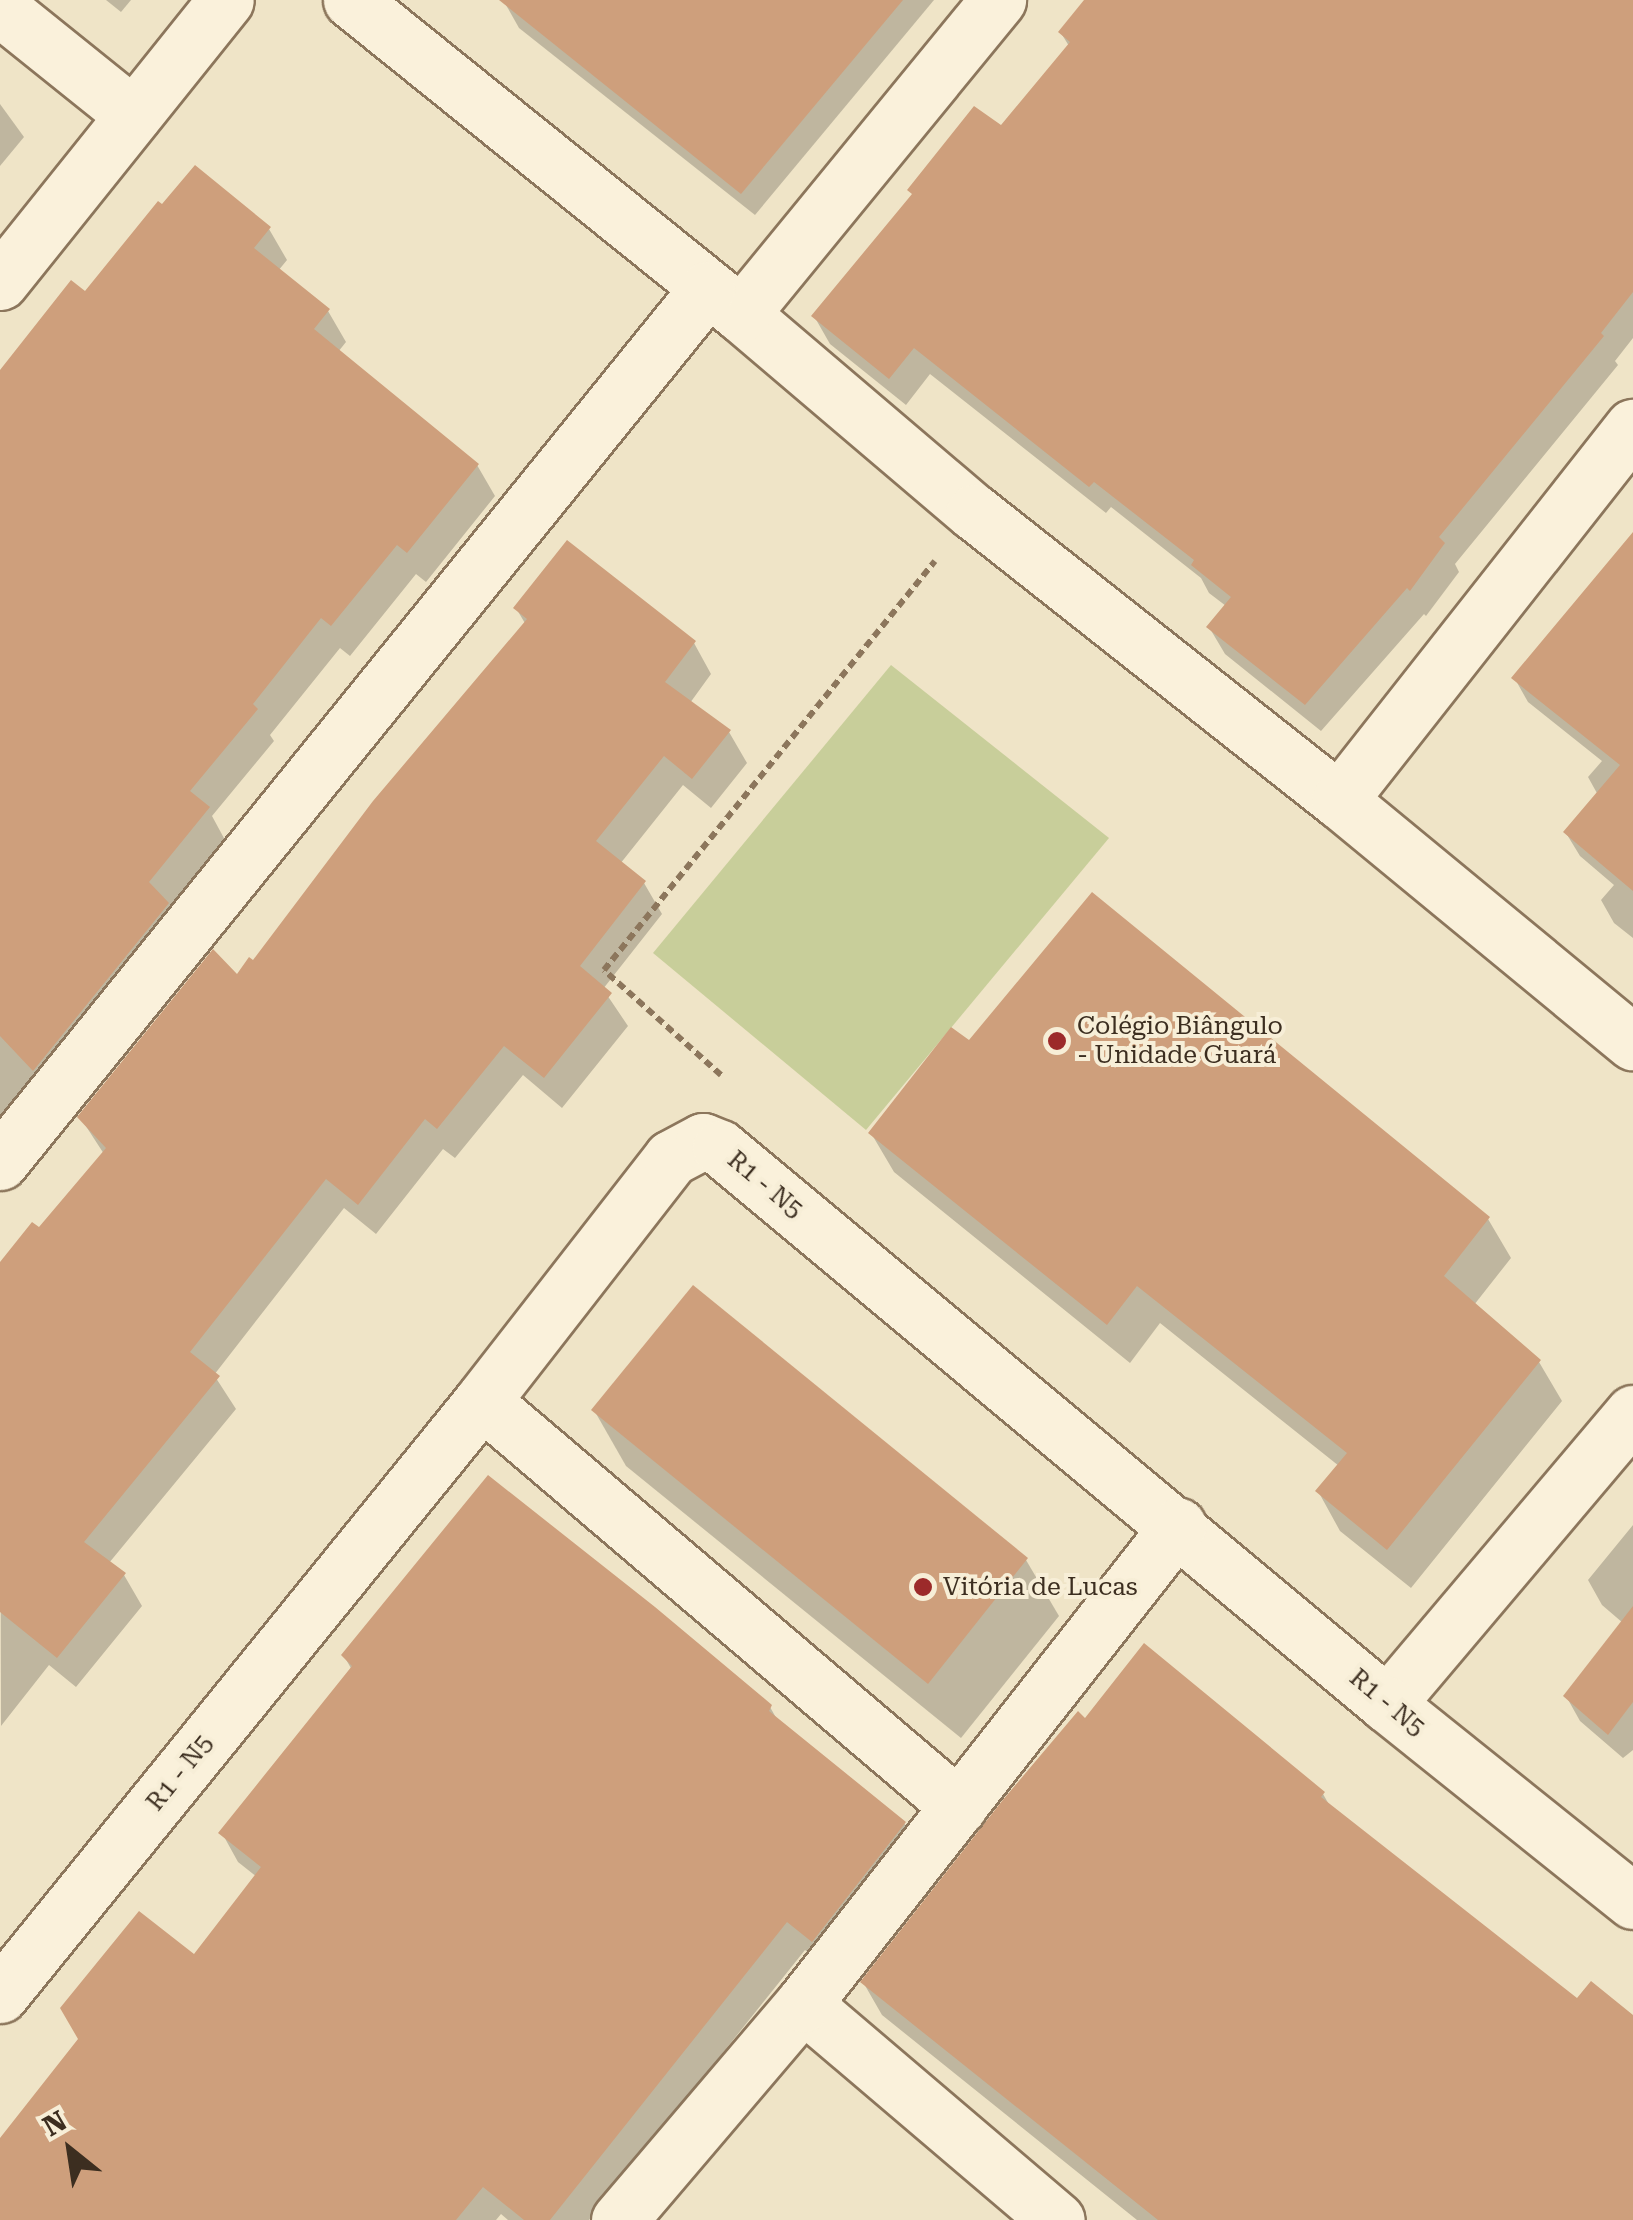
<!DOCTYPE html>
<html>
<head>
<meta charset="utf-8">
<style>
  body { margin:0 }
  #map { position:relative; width:1633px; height:2220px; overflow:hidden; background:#efe4c7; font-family:"Roboto Serif",serif }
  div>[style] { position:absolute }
  .green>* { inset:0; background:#c8ce9a }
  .shadow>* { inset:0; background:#0003 }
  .building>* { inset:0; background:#ce9f7c }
  .path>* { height:6px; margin-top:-3px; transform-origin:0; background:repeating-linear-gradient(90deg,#8c765c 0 8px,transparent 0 13px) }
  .roads { filter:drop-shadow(2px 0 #8c765c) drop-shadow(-2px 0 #8c765c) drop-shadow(0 2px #8c765c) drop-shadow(0 -2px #8c765c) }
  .minor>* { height:55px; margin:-27.5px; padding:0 27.5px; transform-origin:27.5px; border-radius:27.5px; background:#faf1db }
  .dots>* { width:28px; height:28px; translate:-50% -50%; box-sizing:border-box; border:5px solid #f7eed7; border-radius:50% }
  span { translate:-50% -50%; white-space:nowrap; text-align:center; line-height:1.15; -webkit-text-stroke:8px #f7eed7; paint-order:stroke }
  .poi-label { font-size:25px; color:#3c2e20 }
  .left { translate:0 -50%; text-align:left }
  .street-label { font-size:25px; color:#3c2e20 }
  .north { position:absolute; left:20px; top:2100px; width:100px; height:100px; -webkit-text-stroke:8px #f7eed7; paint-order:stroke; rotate:330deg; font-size:28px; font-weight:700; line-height:40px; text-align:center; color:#3c2e20 }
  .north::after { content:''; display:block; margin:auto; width:35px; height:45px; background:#3c2e20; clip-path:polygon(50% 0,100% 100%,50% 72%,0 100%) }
</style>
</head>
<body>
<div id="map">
  <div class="green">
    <i style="clip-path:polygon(891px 665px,1109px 838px,866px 1130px,653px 953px)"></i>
  </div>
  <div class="shadow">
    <i style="clip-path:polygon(106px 0,131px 0,121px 12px)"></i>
    <i style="clip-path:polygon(511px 0,934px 0,755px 215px,519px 28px,506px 5px)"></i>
    <i style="clip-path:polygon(1088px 0,1633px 0,1633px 338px,1615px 361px,1618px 365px,1455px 564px,1459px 572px,1426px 616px,1424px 614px,1321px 731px,1225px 654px,1209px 627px,1226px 606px,1209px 593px,1201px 578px,1111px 507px,1106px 513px,930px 374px,906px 405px,830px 344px,814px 316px,1002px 128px,1069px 46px,1061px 33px)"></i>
    <i style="clip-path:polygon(0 104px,24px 137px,0 166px)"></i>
    <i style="clip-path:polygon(269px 229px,287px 260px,278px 271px,328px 311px,346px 342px,338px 352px,477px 465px,495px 496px,426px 582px,416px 574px,350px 656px,340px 648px,270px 735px,274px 741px,212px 816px,225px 840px,0 1126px,0 374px,85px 294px)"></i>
    <i style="clip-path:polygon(1633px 537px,1633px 938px,1614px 923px,1601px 900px,1614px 885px,1580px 856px,1566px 833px,1598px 795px,1588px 777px,1602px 761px,1528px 702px,1515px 679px)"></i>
    <i style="clip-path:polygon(516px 608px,694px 643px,711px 674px,690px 703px,729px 732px,747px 763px,711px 808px,683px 785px,620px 864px,644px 883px,662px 914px,603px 989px,628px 1026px,562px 1108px,523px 1075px,455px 1158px,443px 1149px,376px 1234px,344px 1208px,214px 1375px,236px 1409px,109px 1563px,124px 1575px,142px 1606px,76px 1687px,49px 1665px,1px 1726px,0 1266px,39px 1231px,104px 1154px,80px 1117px,253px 964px,526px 625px)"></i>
    <i style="clip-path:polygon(969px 1043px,1488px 1219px,1511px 1258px,1474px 1305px,1539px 1362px,1562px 1401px,1411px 1588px,1340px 1531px,1318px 1491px,1339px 1466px,1160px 1323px,1130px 1363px,894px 1172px,871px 1133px)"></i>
    <i style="clip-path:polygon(693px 1288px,1026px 1560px,1059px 1616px,961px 1738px,626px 1466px,594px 1410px)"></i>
    <i style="clip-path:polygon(1633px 1525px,1633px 1750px,1623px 1758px,1580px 1721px,1566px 1696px,1623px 1623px,1602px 1605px,1588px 1580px)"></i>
    <i style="clip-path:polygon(344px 1656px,770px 1707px,779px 1723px,904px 1823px,921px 1852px,829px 1970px,805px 1950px,589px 2220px,508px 2220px,501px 2214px,496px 2220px,0 2220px,0 2142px,194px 1958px,257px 1877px,238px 1862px,222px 1833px,352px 1670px)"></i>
    <i style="clip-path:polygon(1086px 1721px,1323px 1794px,1331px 1808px,1577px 2001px,1633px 2018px,1633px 2220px,1137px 2220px,882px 2015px,863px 1982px)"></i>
  </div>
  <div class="building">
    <i style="clip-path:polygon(499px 0,903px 0,741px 194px)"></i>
    <i style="clip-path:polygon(1084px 0,1633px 0,1633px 292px,1601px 333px,1604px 336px,1439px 537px,1445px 543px,1410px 591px,1407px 588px,1305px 705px,1206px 627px,1231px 597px,1191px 565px,1194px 560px,1094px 482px,1089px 487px,914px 348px,889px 379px,811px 316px,912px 194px,907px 190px,974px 106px,1001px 125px,1070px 42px,1058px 32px)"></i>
    <i style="clip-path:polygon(195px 165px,271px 227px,254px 248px,330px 309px,314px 329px,479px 464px,407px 553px,397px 545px,331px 626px,321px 618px,253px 704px,258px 709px,190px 791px,210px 807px,149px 882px,169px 903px,33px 1071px,0 1036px,0 370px,71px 280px,85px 291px,158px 201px,162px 204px)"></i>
    <i style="clip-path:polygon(1633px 532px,1633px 891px,1563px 832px,1620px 765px,1511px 678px)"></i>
    <i style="clip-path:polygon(567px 540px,696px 641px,665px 682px,731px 730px,692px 779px,664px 756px,596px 841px,646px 881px,580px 966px,612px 993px,544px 1078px,504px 1046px,437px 1129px,425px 1119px,358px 1205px,326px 1179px,190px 1352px,220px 1376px,84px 1542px,126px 1573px,57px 1658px,0 1612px,0 1262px,32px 1222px,39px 1227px,106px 1148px,77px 1117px,213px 949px,237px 974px,249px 957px,253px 960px,373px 801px,527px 619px,513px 608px)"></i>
    <i style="clip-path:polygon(1092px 892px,1490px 1217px,1444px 1276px,1541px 1360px,1387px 1550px,1315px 1491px,1347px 1453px,1137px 1286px,1107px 1325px,868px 1133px,951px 1027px,969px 1040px)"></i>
    <i style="clip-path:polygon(693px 1285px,1028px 1558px,928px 1684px,591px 1410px)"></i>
    <i style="clip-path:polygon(488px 1475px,655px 1607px,772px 1705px,769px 1711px,906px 1822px,812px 1942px,787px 1922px,550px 2220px,524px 2220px,483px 2187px,456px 2220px,0 2220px,0 2138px,78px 2039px,60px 2008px,139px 1911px,194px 1954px,261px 1867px,218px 1833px,352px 1666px,341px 1655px)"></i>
    <i style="clip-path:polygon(1633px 1606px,1633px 1702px,1608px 1735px,1563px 1696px)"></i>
    <i style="clip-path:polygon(1144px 1643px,1325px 1792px,1321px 1797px,1577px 1998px,1591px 1981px,1633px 2015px,1633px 2220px,1158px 2220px,860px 1982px,1002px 1801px,1078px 1711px,1085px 1718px)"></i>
  </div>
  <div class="path">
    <i style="left:721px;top:1075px;width:157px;rotate:-138.1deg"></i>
    <i style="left:604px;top:970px;width:526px;rotate:-51.02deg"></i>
  </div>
  <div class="roads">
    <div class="minor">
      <i style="left:351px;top:0;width:501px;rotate:38.84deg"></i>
      <i style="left:741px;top:314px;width:306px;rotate:40.4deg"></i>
      <i style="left:974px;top:512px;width:465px;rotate:38.3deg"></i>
      <i style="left:1339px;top:800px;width:381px;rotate:39.5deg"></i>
      <i style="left:0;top:8px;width:171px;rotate:38.8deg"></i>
      <i style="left:0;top:282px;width:361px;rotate:-51.3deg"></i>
      <i style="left:741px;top:314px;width:406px;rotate:-50.7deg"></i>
      <i style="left:1339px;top:800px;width:475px;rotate:-51.8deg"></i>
      <i style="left:0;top:1162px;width:1123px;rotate:-51deg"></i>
      <i style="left:482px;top:1401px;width:626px;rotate:40.4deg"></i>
      <i style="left:1387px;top:1704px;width:381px;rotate:-49.8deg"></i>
      <i style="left:0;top:1995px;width:765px;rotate:-50.94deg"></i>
      <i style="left:482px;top:1401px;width:308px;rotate:-52.1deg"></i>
      <i style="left:671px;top:1158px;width:36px;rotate:-28deg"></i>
      <i style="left:703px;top:1141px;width:18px;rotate:22deg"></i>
      <i style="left:720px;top:1148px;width:868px;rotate:39.81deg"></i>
      <i style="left:1387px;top:1704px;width:315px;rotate:38.7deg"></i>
      <i style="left:803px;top:2004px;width:333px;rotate:40.4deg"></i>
      <i style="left:619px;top:2220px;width:284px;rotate:-49.6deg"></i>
      <i style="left:803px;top:2004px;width:608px;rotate:-51.89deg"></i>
    </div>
  </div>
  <div class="dots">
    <i style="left:1057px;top:1041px;background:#9c2a2a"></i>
    <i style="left:923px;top:1587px;background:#9c2a2a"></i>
  </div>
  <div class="poi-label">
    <span class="left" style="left:1077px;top:1041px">Colégio Biângulo<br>- Unidade Guará</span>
    <span class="left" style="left:943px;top:1587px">Vitória de Lucas</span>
  </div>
  <div class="street-label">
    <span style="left:765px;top:1185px;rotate:40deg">R1 - N5</span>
    <span style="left:1387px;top:1703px;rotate:40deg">R1 - N5</span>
    <span style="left:180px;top:1773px;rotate:-51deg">R1 - N5</span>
  </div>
  <div class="north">N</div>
</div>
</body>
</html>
